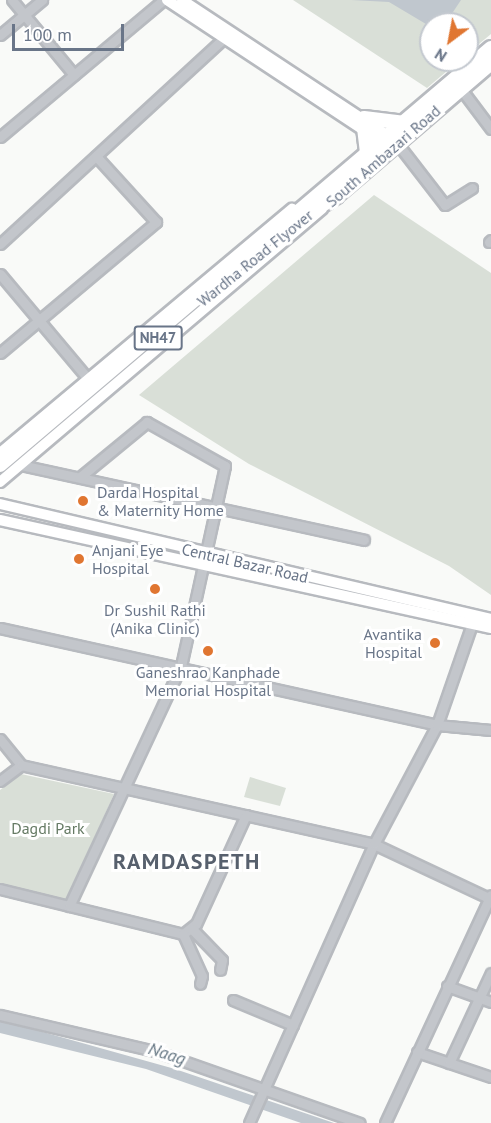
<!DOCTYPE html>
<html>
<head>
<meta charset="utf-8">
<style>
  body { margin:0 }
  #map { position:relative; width:491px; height:1123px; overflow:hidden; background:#f9faf8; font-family:"PT Sans",sans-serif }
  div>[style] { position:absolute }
  .green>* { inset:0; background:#d9dfd7 }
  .water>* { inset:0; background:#c0c7ce }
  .roads { filter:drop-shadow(2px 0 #b7babf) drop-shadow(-2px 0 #b7babf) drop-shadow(0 2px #b7babf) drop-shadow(0 -2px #b7babf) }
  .minor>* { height:9px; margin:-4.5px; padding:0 4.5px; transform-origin:4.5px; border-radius:4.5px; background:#c3c6cb }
  .major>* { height:10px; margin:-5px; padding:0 5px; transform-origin:5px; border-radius:5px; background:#fff }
  .highway>* { height:14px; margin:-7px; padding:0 7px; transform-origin:7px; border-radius:7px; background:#fff }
  .dots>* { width:16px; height:16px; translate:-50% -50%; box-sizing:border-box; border:3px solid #fff; border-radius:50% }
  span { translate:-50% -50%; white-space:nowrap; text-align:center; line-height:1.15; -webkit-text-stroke:6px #fff; paint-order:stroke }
  .shield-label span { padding:2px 4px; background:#fff; border:2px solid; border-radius:4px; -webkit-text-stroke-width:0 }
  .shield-label { font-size:15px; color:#697588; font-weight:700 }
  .street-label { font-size:16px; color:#697588 }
  .poi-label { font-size:16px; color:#697588 }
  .left { translate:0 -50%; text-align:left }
  .right { translate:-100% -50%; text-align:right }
  .park-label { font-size:16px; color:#657a64 }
  .water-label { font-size:18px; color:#657683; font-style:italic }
  .district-label { font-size:22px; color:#57606d; font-weight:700; letter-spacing:1.5px }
  .north { position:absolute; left:419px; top:12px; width:60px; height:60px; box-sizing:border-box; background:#fff; border:2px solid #c3c8cf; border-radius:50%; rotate:212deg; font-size:16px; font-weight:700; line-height:24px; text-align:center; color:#697588 }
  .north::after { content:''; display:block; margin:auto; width:21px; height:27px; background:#e07631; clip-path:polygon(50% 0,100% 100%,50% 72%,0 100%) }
  .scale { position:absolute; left:12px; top:24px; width:112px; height:27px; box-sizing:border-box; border:3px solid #697588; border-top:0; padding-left:8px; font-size:18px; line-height:21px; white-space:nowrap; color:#697588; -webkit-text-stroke:4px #fff; paint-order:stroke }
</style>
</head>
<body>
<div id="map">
  <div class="green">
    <i style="clip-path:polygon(293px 0,491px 0,491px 34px,467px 54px,467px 24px,431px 24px,431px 60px,460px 60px,427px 88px)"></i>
    <i style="clip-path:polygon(374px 195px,491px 273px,491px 595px,449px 566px,249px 464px,139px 395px)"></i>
    <i style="clip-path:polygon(21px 774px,114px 794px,67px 900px,0 884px,0 790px)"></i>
    <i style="clip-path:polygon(250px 777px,286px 788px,280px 806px,244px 797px)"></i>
  </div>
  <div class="water">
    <i style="clip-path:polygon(351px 0,461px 0,445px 24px,431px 27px,389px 2px)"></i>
    <i style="clip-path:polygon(0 1020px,175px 1069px,334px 1123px,301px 1123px,146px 1069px,0 1033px)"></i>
  </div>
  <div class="roads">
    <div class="minor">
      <i style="left:12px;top:0;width:97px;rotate:50.4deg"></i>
      <i style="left:0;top:35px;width:55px;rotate:-39.8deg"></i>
      <i style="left:461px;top:89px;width:50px;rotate:53.1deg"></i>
      <i style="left:0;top:137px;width:213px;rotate:-40deg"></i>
      <i style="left:397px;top:143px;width:78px;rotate:52.3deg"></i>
      <i style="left:445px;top:205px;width:32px;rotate:-32deg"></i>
      <i style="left:489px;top:242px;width:3px;rotate:-45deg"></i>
      <i style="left:0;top:244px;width:304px;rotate:-42.6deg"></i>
      <i style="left:0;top:274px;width:137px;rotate:50deg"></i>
      <i style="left:0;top:353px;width:204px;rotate:-40deg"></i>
      <i style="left:156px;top:222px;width:89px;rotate:-132.3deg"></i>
      <i style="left:21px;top:465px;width:351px;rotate:12.3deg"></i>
      <i style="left:0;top:628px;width:448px;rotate:12.5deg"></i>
      <i style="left:437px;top:725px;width:54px;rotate:5.3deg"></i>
      <i style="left:0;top:739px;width:33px;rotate:51deg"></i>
      <i style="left:0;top:781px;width:26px;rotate:-37deg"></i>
      <i style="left:21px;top:765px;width:362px;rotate:12.6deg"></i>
      <i style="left:374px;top:844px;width:127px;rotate:25.2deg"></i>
      <i style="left:0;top:889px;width:188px;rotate:13.8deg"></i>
      <i style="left:183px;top:934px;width:16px;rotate:-38deg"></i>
      <i style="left:196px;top:924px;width:120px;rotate:-65.4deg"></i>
      <i style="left:69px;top:906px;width:265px;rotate:-65deg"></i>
      <i style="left:181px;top:666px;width:205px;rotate:-77.6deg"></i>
      <i style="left:225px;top:466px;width:90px;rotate:-150.6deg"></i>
      <i style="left:147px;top:422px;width:87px;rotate:140.6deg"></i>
      <i style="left:192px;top:929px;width:43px;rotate:45.9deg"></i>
      <i style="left:222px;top:960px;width:10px;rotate:101deg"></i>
      <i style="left:183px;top:934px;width:46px;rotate:65.7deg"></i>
      <i style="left:202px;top:976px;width:8px;rotate:104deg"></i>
      <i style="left:447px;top:986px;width:47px;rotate:20deg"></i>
      <i style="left:233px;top:1000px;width:65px;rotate:22.6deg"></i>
      <i style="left:0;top:1015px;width:159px;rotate:13.1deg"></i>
      <i style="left:155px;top:1051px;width:217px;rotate:19.4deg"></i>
      <i style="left:417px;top:1052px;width:78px;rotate:18.7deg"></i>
      <i style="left:449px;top:1063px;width:99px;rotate:-65deg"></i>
      <i style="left:249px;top:1123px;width:306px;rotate:-65.9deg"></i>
      <i style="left:374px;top:844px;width:135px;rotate:-62.1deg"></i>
      <i style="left:437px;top:725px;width:113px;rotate:-70.9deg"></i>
      <i style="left:385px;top:1123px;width:251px;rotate:-65.1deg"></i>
    </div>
    <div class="major">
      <i style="left:167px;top:0;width:263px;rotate:33.5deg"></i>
      <i style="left:182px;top:0;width:254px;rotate:33.4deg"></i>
      <i style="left:0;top:453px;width:381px;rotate:-39.9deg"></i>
      <i style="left:0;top:482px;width:422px;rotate:-40.3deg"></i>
      <i style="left:0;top:504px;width:504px;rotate:13.18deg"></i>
      <i style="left:0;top:520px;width:503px;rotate:12.41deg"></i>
    </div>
    <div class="highway">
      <i style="left:364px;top:118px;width:39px;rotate:7deg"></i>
      <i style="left:364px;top:128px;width:24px;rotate:83deg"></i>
      <i style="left:303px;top:217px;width:39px;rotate:-32deg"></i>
      <i style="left:336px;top:196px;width:204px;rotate:-40.6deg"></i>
      <i style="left:0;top:465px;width:644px;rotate:-40.34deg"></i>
    </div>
  </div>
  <div class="dots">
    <i style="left:83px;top:501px;background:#e07631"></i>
    <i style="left:79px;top:559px;background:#e07631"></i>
    <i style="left:155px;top:589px;background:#e07631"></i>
    <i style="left:435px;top:643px;background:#e07631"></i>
    <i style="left:208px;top:651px;background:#e07631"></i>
  </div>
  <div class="shield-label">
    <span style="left:158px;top:338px">NH47</span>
  </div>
  <div class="street-label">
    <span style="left:383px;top:156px;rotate:-41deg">South Ambazari Road</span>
    <span style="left:255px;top:258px;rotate:-39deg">Wardha Road Flyover</span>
    <span style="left:245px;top:563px;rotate:13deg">Central Bazar Road</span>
  </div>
  <div class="poi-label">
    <span class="left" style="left:97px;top:501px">Darda Hospital<br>&amp; Maternity Home</span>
    <span class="left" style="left:92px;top:559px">Anjani Eye<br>Hospital</span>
    <span style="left:155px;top:619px">Dr Sushil Rathi<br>(Anika Clinic)</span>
    <span class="right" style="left:422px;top:643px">Avantika<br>Hospital</span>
    <span style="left:208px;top:681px">Ganeshrao Kanphade<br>Memorial Hospital</span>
  </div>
  <div class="park-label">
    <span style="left:48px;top:828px">Dagdi Park</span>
  </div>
  <div class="water-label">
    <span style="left:167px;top:1054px;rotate:18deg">Naag</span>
  </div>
  <div class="district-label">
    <span style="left:187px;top:862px">RAMDASPETH</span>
  </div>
  <div class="north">N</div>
  <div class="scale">100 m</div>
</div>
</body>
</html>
